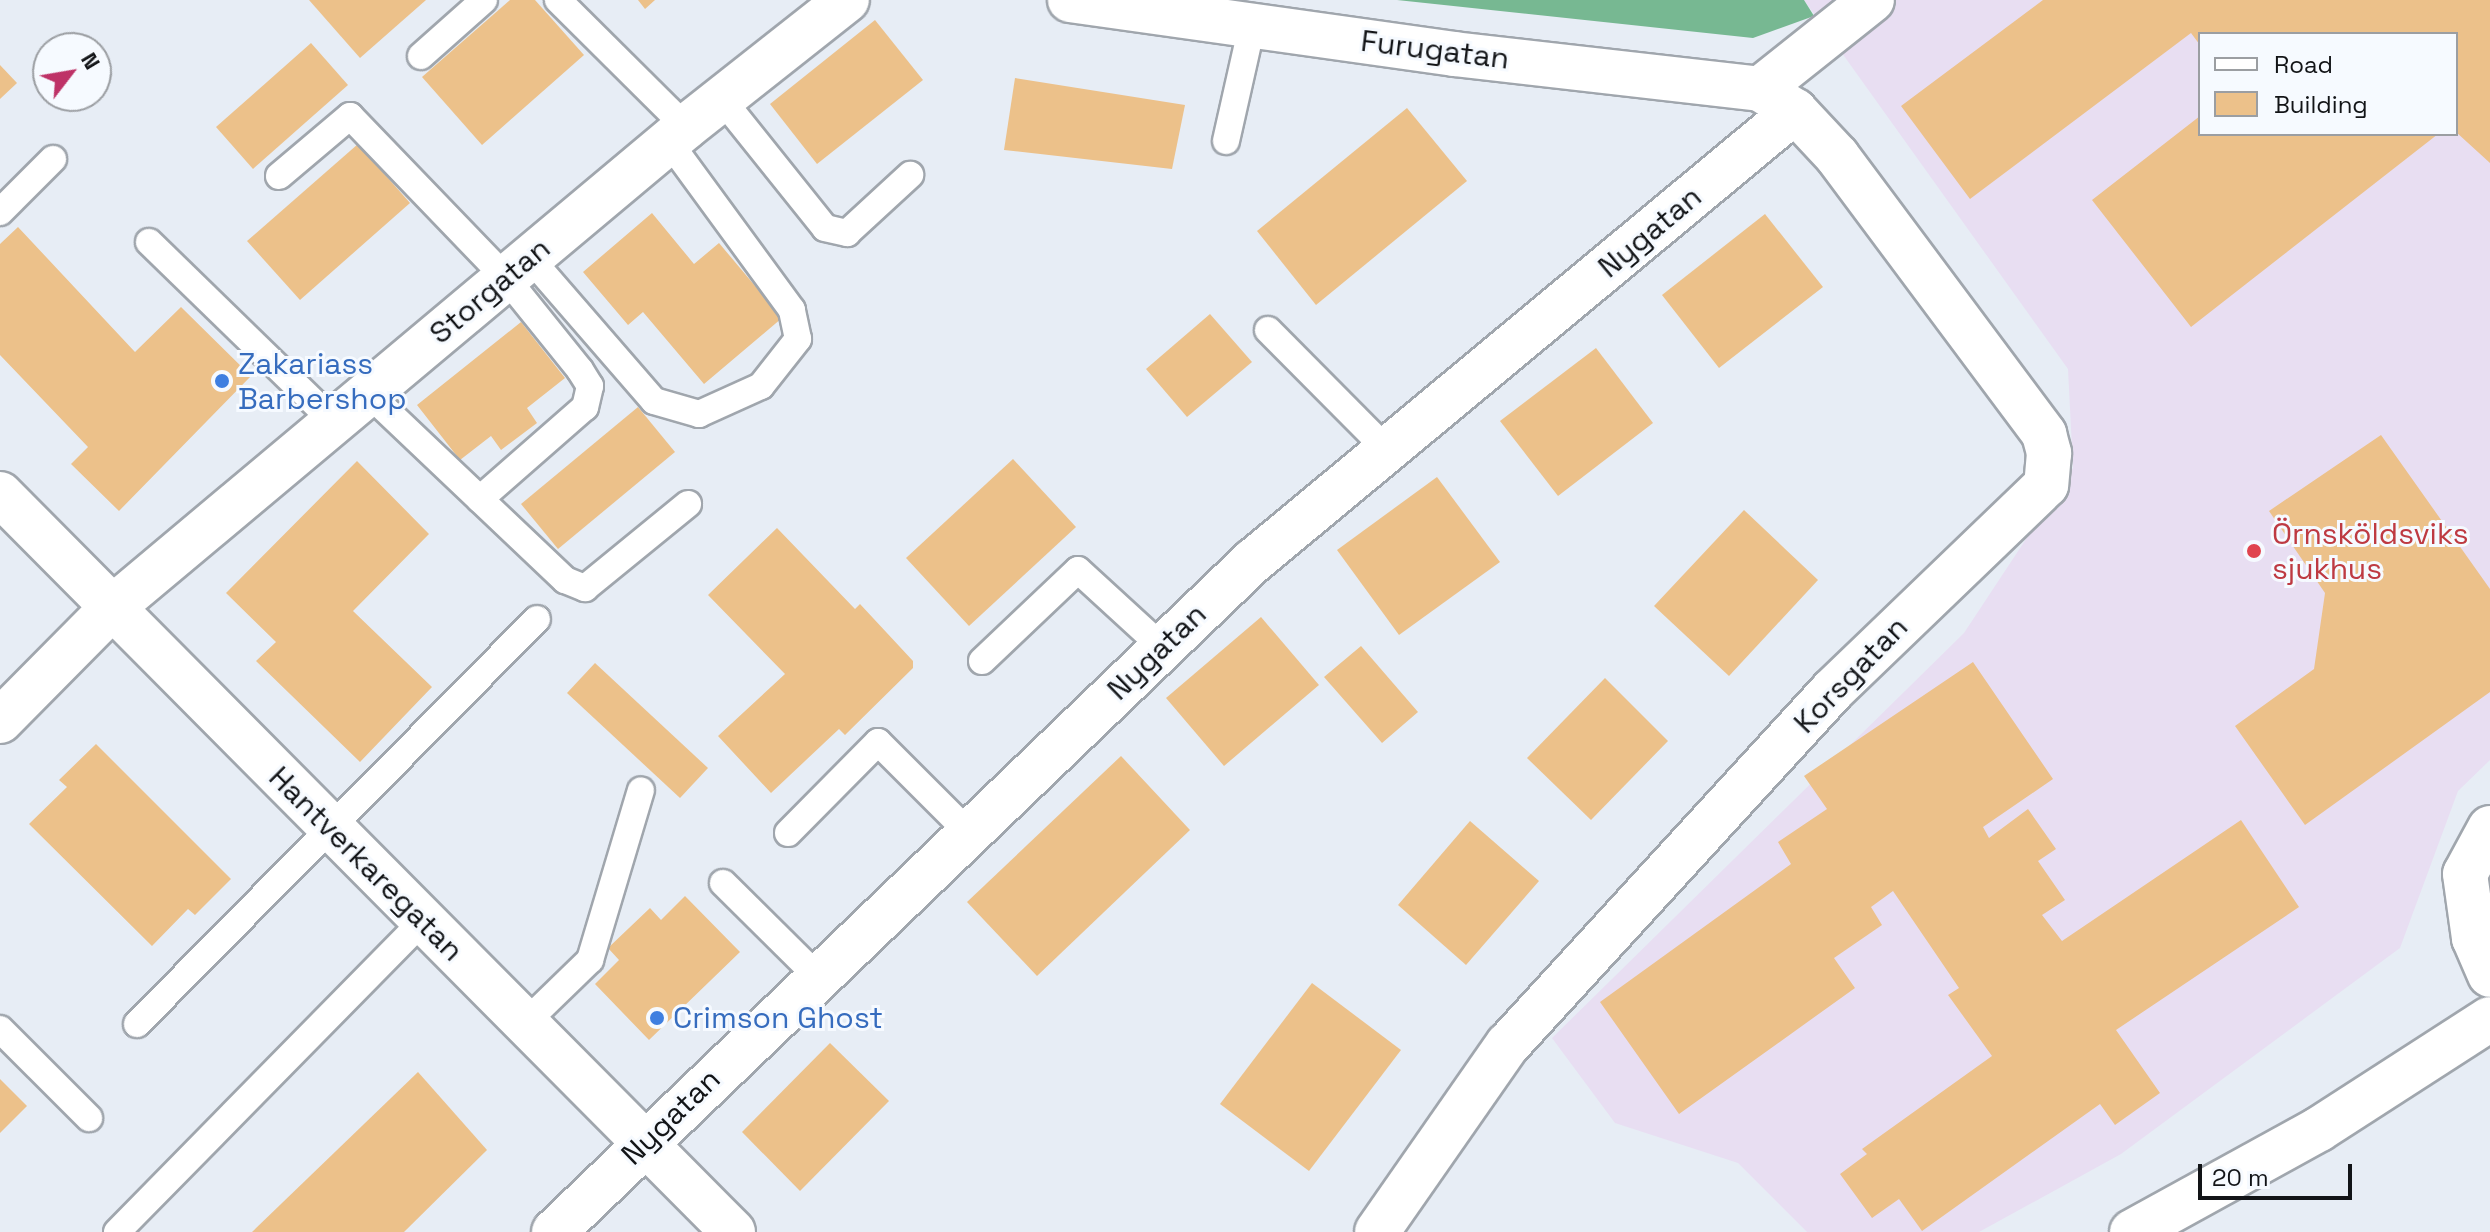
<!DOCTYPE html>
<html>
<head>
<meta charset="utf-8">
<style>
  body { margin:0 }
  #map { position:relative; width:2490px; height:1232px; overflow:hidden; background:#e7edf5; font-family:"Space Grotesk",sans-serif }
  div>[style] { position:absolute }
  .medical>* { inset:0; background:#e8def2 }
  .forest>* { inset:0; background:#77b892 }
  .building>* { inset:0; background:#ecc18a }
  .roads { filter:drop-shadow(2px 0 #a0a6ad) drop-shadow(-2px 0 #a0a6ad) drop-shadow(0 2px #a0a6ad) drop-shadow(0 -2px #a0a6ad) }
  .service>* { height:26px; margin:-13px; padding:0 13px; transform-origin:13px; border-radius:13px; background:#fff }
  .minor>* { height:44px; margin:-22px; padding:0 22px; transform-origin:22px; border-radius:22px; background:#fff }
  .dots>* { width:22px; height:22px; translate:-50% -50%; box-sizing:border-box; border:4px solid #f6faff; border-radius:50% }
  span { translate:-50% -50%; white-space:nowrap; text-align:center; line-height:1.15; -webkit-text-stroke:6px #f6faff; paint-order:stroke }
  .street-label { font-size:30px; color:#121417 }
  .shop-label { font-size:30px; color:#366cbe }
  .left { translate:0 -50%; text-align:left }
  .health-label { font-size:30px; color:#be3a42 }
  .legend { position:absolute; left:2198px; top:32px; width:260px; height:104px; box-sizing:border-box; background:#f6faff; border:2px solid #9b9ea2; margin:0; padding:10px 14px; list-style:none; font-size:24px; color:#121417 }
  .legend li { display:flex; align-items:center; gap:16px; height:40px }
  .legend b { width:40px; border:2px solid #9b9ea2 }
  .north { position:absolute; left:32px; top:32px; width:80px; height:80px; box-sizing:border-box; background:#f6faff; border:2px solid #9b9ea2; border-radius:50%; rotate:59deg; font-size:22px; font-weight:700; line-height:32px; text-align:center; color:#121417 }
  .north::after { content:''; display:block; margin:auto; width:28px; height:36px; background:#be3267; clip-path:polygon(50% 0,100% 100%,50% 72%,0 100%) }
  .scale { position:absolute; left:2198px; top:1164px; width:154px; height:36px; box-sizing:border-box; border:4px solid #121417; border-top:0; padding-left:10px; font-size:24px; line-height:28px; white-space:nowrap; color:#121417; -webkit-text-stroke:6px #f6faff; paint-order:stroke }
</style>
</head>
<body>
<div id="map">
  <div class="medical">
    <i style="clip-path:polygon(evenodd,1804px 0,2490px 0,2490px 760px,2458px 791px,2400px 948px,2121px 1154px,1979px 1232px,1807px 1232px,1738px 1163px,1615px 1123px,1552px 1038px,1964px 633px,2073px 468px,2068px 369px,1804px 0,2200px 34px,2456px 34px,2456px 134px,2200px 134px,2200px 34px)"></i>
  </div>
  <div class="forest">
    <i style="clip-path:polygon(1397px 0,1804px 0,1814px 16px,1753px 38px)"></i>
  </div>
  <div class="building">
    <i style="clip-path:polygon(309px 0,426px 0,360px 58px)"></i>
    <i style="clip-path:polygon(510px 0,535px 0,584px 55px,482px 145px,422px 77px)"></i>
    <i style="clip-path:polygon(638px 0,655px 0,645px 9px)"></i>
    <i style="clip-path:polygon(2043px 0,2490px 0,2490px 163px,2456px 132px,2456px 34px,2200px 34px,2200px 45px,2191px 33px,1970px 199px,1901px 106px)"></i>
    <i style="clip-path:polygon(875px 20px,923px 80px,817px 164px,770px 104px)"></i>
    <i style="clip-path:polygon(311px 43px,348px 85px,253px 169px,216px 127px)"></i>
    <i style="clip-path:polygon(0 65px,17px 83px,0 99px)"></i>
    <i style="clip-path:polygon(1015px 78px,1185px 105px,1172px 169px,1004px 150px)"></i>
    <i style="clip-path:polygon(1407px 108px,1467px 181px,1316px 305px,1257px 231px)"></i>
    <i style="clip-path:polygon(2200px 116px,2200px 134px,2438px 134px,2191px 327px,2092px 200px)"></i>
    <i style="clip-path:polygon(358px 144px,410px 203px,300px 300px,247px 241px)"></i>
    <i style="clip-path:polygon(652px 213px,694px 264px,719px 243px,782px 318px,704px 384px,643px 312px,628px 325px,583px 272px)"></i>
    <i style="clip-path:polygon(1765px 214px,1823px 287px,1719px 368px,1662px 295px)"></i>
    <i style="clip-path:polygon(18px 227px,135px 352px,181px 307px,251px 376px,119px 511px,71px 464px,88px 447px,0 355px,0 244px)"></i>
    <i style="clip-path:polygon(1210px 314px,1252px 362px,1187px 417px,1146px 369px)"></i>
    <i style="clip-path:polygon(521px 322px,565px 378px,527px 408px,537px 423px,501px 450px,491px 436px,460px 460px,417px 405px)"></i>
    <i style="clip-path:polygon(1596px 348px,1653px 423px,1558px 496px,1500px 421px)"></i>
    <i style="clip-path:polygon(638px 407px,675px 452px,558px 549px,521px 504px)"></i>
    <i style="clip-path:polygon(2381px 435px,2490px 589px,2490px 692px,2305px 825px,2235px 726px,2314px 669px,2325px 593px,2269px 511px)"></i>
    <i style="clip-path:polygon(1013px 459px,1076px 527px,969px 626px,906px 558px)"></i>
    <i style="clip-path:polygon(357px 461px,429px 534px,353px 611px,432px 687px,360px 762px,256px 661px,276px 642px,226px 593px)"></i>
    <i style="clip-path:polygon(1437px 477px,1500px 562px,1399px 635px,1337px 550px)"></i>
    <i style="clip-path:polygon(1744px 510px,1818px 580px,1729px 676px,1654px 606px)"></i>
    <i style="clip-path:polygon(777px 528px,855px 609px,860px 604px,913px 661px,913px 668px,845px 735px,839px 729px,771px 793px,718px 736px,785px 674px,708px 595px)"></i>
    <i style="clip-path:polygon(1261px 617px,1319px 685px,1224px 766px,1166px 698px)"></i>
    <i style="clip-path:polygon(1361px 646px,1418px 712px,1382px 743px,1324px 677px)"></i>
    <i style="clip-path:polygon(1973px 662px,2053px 779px,1983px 827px,1989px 838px,2028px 809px,2056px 849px,2038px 861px,2065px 900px,2042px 915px,2062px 941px,2241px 820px,2299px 907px,2116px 1030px,2160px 1093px,2115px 1125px,2100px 1104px,1922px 1231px,1899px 1199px,1872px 1218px,1840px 1174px,1867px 1154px,1862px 1149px,1992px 1056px,1948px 995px,1959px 988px,1893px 891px,1871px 907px,1882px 925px,1834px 958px,1855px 988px,1679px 1114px,1600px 1002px,1791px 864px,1778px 842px,1827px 809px,1804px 776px)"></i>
    <i style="clip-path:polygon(595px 663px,708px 768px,680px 798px,567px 693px)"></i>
    <i style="clip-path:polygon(1605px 678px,1668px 741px,1591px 820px,1527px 758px)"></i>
    <i style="clip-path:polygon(96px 744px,231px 879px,195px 915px,188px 909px,152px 946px,29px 824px,67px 787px,59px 780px)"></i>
    <i style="clip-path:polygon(1121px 756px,1190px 830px,1037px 976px,967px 902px)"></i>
    <i style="clip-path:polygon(1470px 821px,1539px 881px,1466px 965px,1398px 905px)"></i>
    <i style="clip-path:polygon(685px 896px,740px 952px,649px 1040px,595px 984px,619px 960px,608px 948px,650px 908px,661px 920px)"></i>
    <i style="clip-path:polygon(1312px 983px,1401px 1050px,1309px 1171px,1220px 1104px)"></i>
    <i style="clip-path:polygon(830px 1043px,889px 1101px,800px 1191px,742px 1132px)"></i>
    <i style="clip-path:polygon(418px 1072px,487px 1150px,404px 1232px,252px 1232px)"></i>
    <i style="clip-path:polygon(0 1079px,27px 1106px,0 1133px)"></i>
  </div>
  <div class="roads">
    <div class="service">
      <i style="left:558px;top:0;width:180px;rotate:44.8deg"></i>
      <i style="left:421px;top:56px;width:84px;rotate:-41.6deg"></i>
      <i style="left:721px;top:98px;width:166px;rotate:51.3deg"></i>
      <i style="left:825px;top:228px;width:23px;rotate:13deg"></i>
      <i style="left:847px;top:233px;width:86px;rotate:-42.6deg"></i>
      <i style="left:1226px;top:141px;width:118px;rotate:-77.3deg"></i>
      <i style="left:279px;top:176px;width:93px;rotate:-40.2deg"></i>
      <i style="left:350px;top:116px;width:225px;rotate:46.1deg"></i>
      <i style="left:506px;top:278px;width:118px;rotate:51.2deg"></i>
      <i style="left:580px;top:370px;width:19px;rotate:58deg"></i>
      <i style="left:590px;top:386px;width:22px;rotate:103deg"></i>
      <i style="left:585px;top:407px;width:140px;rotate:138.8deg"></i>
      <i style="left:0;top:212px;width:75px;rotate:-45deg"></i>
      <i style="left:149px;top:242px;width:257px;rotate:44.2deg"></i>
      <i style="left:530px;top:258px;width:189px;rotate:49.1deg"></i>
      <i style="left:654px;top:401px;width:47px;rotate:16.1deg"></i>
      <i style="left:699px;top:414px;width:68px;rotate:-24.3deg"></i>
      <i style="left:761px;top:386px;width:60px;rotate:-51.8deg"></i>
      <i style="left:798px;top:339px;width:30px;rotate:-102deg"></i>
      <i style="left:792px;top:310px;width:208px;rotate:-126.2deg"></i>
      <i style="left:1268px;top:330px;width:169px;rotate:45.2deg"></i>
      <i style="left:368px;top:393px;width:272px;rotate:43.5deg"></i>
      <i style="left:565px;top:580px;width:22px;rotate:22deg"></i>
      <i style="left:585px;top:588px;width:133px;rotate:-39.2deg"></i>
      <i style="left:982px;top:661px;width:132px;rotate:-43.5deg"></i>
      <i style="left:1078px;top:570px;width:114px;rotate:42.5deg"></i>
      <i style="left:788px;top:833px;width:128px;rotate:-45.3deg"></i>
      <i style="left:878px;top:742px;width:127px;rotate:45deg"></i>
      <i style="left:723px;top:883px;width:132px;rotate:44.7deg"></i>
      <i style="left:137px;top:1024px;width:569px;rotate:-45.36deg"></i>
      <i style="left:524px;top:1024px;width:92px;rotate:-44.1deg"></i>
      <i style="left:590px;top:960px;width:177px;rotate:-73.3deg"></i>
      <i style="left:0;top:1029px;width:126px;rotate:45deg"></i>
      <i style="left:117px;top:1232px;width:436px;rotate:-45.5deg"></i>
    </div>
    <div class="minor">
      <i style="left:1070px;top:0;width:388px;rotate:8deg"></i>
      <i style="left:1454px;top:54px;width:308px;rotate:6.5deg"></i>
      <i style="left:1760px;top:89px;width:41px;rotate:32.2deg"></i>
      <i style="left:1795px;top:111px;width:62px;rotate:47deg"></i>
      <i style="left:1837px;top:156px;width:347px;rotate:53.3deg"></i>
      <i style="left:2044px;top:434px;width:20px;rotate:75deg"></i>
      <i style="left:2049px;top:453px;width:32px;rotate:95deg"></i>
      <i style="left:2046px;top:485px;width:297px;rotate:136.1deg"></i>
      <i style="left:1832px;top:691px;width:479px;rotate:132.5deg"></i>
      <i style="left:1508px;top:1044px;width:229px;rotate:124.9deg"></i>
      <i style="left:1760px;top:89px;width:143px;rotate:-38.5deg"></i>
      <i style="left:0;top:494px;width:1040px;rotate:45.19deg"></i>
      <i style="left:0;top:721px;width:161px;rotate:-45.3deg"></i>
      <i style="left:113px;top:607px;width:747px;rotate:-39.95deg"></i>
      <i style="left:686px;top:127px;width:205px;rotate:-38.3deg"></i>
      <i style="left:2490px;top:828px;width:52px;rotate:118.5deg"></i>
      <i style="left:2465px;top:874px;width:65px;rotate:82deg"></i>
      <i style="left:2474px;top:938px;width:40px;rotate:66.6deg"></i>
      <i style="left:554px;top:1232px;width:968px;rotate:-43.83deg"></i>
      <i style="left:1252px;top:562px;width:706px;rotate:-39.71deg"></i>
      <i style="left:2132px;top:1232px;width:213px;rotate:-28.8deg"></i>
      <i style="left:2319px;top:1129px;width:203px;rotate:-32.8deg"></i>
    </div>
  </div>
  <div class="dots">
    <i style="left:222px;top:381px;background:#3f7fe0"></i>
    <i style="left:2254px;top:551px;background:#e0444e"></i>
    <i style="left:657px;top:1018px;background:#3f7fe0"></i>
  </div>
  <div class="street-label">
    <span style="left:1435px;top:50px;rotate:7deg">Furugatan</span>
    <span style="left:1650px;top:232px;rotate:-40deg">Nygatan</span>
    <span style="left:490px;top:291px;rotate:-40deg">Storgatan</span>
    <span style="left:1157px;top:652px;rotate:-44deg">Nygatan</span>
    <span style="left:1851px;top:675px;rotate:-46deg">Korsgatan</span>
    <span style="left:366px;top:864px;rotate:45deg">Hantverkaregatan</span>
    <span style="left:671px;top:1117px;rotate:-44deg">Nygatan</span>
  </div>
  <div class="shop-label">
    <span class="left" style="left:238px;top:381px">Zakariass<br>Barbershop</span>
    <span class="left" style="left:673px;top:1018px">Crimson Ghost</span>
  </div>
  <div class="health-label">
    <span class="left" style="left:2272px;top:551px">Örnsköldsviks<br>sjukhus</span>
  </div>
  <ul class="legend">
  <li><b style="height:10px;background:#fff"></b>Road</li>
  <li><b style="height:22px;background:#ecc18a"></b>Building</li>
  </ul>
  <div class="north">N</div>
  <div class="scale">20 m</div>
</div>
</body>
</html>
